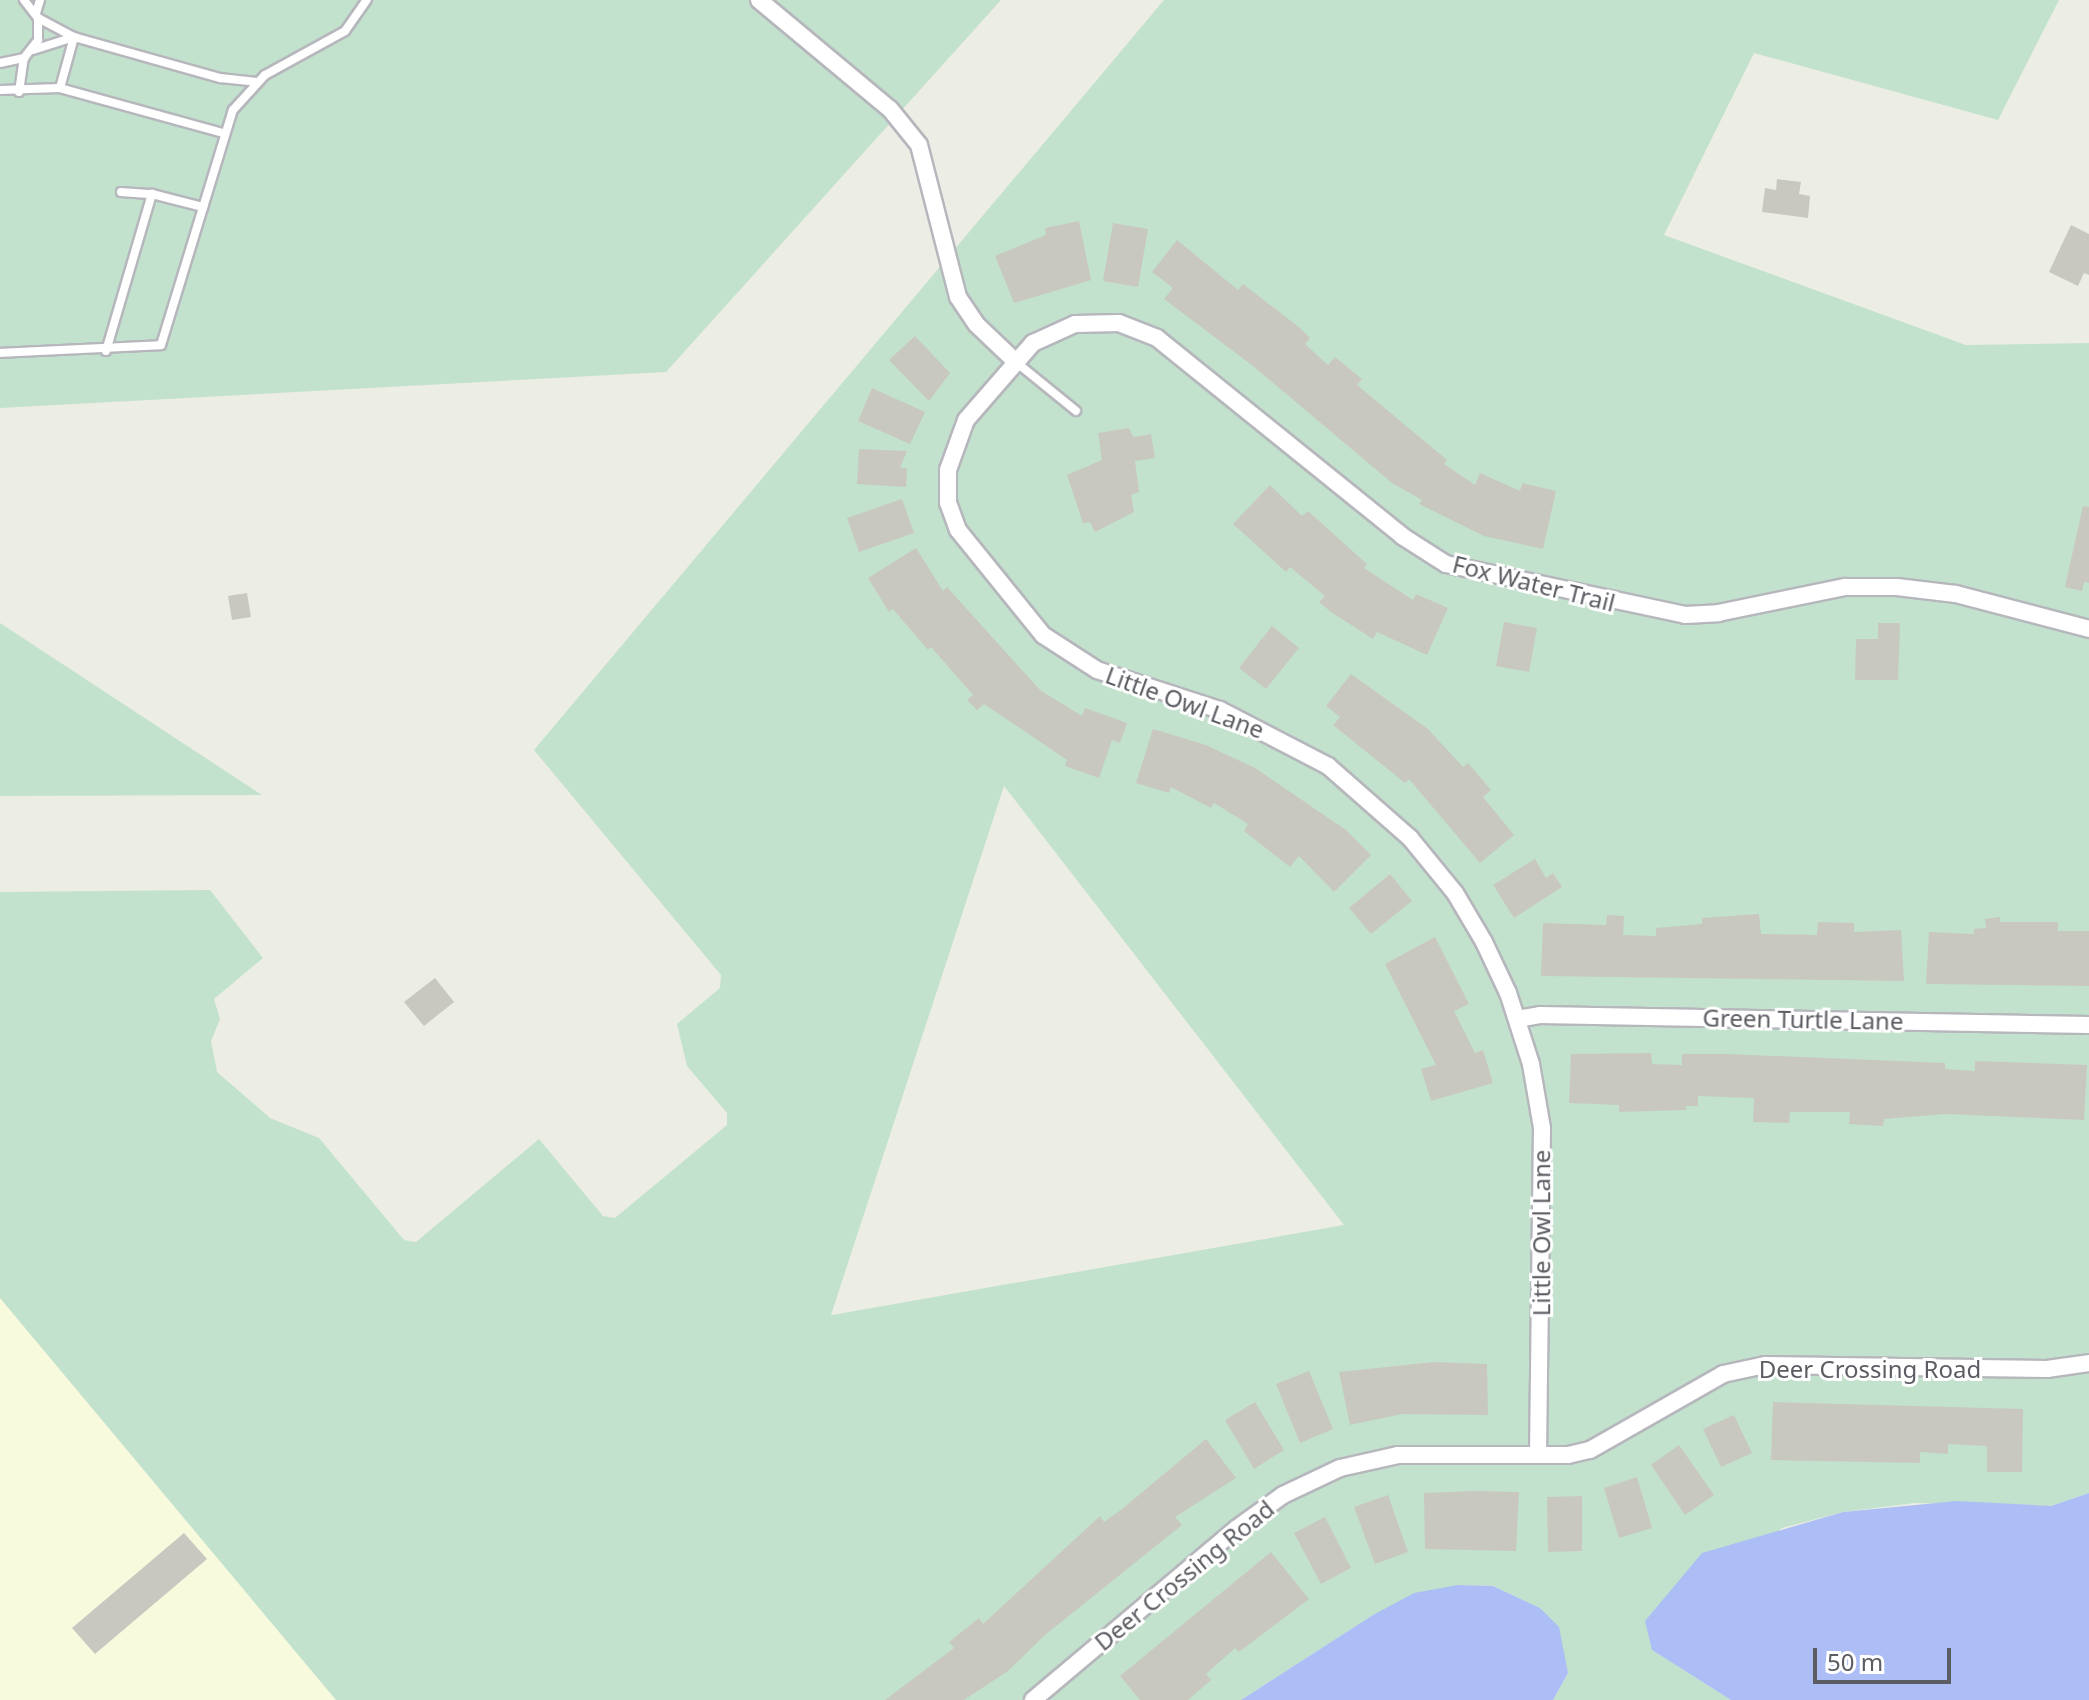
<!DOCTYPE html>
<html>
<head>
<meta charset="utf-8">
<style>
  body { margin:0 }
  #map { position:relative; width:2089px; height:1700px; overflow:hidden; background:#ecede4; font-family:"Noto Sans",sans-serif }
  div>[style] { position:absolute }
  .commercial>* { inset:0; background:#f7fadc }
  .green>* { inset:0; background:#c3e2cd }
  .water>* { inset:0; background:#acbef5 }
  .building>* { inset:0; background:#c8c8c1 }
  .roads { filter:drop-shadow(2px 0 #b6b7bd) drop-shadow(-2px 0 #b6b7bd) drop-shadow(0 2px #b6b7bd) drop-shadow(0 -2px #b6b7bd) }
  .service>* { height:8px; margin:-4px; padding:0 4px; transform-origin:4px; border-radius:4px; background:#fff }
  .minor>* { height:16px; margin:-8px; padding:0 8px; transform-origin:8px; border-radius:8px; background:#fff }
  span { translate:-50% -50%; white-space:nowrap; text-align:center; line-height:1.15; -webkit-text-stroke:6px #fff; paint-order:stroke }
  .street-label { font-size:24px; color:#5c5d63 }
  .scale { position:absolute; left:1813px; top:1648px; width:138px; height:36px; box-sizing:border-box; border:4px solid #5c5d63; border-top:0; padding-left:10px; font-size:24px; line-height:28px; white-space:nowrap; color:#5c5d63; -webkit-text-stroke:6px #fff; paint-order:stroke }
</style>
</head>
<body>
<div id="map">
  <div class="commercial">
    <i style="clip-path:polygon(0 1298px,336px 1700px,0 1700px)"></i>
  </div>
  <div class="green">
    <i style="clip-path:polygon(0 0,1001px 0,666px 372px,0 408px)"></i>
    <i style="clip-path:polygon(evenodd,1164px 0,2059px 0,1998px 120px,1754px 53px,1664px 235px,1966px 345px,2089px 343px,2089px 1493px,2051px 1506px,1915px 1503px,1843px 1512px,1782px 1528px,1652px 1650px,1731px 1700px,1553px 1700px,1568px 1673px,1540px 1608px,1493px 1586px,1458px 1585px,1373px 1615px,1241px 1700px,336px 1700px,0 1298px,0 892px,210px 890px,263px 958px,214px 999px,220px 1019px,211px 1041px,217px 1072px,270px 1118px,319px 1138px,404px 1240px,416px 1242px,539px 1139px,603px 1216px,615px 1218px,727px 1125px,727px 1113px,687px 1066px,677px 1024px,720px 988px,721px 975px,534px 750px,1164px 0,1004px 786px,1344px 1225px,832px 1315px,831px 1315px,1004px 786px)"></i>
    <i style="clip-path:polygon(0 623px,262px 795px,0 796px)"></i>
  </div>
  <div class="water">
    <i style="clip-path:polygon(2089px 1493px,2089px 1700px,1731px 1700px,1652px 1650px,1645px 1621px,1702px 1553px,1843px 1512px,1957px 1501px,2051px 1506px)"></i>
    <i style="clip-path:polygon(1458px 1585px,1493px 1586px,1540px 1608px,1559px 1627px,1568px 1673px,1553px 1700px,1241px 1700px,1373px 1615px,1414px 1593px)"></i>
  </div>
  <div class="building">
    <i style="clip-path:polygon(1777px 179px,1801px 182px,1799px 194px,1810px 196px,1808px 218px,1762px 212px,1765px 188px,1776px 190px)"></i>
    <i style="clip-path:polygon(1079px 221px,1091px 280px,1014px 303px,995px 256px,1046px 235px,1045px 228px)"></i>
    <i style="clip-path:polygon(1113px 223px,1148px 229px,1138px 287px,1103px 281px)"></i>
    <i style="clip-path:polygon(2071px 225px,2089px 234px,2089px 275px,2084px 273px,2078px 286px,2049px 272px)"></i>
    <i style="clip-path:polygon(1177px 240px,1238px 290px,1243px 284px,1300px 328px,1310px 338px,1305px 344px,1328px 365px,1335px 357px,1362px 379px,1357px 385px,1447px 460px,1444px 464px,1475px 485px,1480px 473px,1520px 491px,1522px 483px,1556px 491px,1543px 549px,1484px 536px,1419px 504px,1422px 500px,1392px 483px,1253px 366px,1164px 299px,1173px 288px,1152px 272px)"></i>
    <i style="clip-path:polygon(915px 336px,950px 373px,929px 401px,889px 360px)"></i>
    <i style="clip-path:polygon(872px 388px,925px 412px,910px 444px,858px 421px)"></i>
    <i style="clip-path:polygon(1129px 428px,1133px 437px,1151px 434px,1155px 458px,1135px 461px,1139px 492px,1131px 495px,1134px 512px,1095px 532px,1090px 522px,1083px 523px,1067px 475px,1102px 460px,1098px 433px)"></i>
    <i style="clip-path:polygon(859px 449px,907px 451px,900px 468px,907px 468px,906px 487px,857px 484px)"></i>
    <i style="clip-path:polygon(1270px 485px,1302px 516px,1308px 511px,1367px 564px,1364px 568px,1413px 600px,1416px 594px,1448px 608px,1427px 655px,1377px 632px,1373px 639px,1331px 612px,1319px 602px,1325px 596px,1290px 567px,1286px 572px,1233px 524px)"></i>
    <i style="clip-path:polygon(902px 499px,914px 533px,859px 552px,847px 518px)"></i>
    <i style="clip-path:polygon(2083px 506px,2089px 507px,2089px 583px,2084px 582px,2082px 591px,2065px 587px)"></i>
    <i style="clip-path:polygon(916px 548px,943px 591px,947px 587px,1040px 690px,1082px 716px,1085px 708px,1127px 723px,1120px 743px,1112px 740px,1099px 778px,1065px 766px,1067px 760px,984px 704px,977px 710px,967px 700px,973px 695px,931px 647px,928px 650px,893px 609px,889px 612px,868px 578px)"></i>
    <i style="clip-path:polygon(247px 593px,251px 617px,232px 620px,228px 596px)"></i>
    <i style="clip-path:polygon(1504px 622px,1537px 628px,1529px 672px,1496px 666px)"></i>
    <i style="clip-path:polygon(1878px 623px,1900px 623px,1898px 680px,1855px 680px,1856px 639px,1878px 639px)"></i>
    <i style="clip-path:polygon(1272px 626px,1299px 648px,1266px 689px,1239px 668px)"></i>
    <i style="clip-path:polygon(1351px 674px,1428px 729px,1463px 767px,1468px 763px,1491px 790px,1483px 797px,1514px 835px,1480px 863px,1409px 779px,1405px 783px,1333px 725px,1340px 717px,1326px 706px)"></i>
    <i style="clip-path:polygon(1153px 729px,1206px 745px,1255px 768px,1346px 830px,1371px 855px,1334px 892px,1299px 856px,1290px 867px,1244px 831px,1248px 824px,1214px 803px,1211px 808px,1171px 787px,1169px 793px,1136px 783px)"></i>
    <i style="clip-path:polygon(1535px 859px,1546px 878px,1553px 873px,1562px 887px,1514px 918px,1493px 885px)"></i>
    <i style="clip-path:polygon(1390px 874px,1412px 901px,1371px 934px,1349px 908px)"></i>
    <i style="clip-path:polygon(1759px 914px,1761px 934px,1817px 935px,1818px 922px,1854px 923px,1854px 932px,1901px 930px,1904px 981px,1541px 976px,1543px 923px,1606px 925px,1607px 915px,1624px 916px,1623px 935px,1656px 936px,1656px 928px,1702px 924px,1702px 918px)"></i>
    <i style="clip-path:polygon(2000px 917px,2000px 922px,2058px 922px,2058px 931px,2089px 931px,2089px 986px,1926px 984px,1929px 932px,1974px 934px,1974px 929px,1986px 928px,1985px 919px)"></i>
    <i style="clip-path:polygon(1435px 937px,1469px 1004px,1454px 1011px,1475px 1053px,1483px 1050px,1493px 1083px,1431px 1101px,1421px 1069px,1436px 1065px,1385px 964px)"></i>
    <i style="clip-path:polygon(435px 978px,454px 1002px,424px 1026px,404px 1002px)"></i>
    <i style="clip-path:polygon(1651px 1053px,1652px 1064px,1682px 1065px,1682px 1054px,1727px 1054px,1945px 1063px,1945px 1069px,1975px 1071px,1975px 1061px,2087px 1065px,2084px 1120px,1945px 1114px,1884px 1119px,1883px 1126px,1849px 1124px,1850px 1112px,1790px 1112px,1789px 1123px,1753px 1122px,1754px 1098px,1698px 1096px,1698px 1106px,1686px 1106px,1686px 1110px,1619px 1112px,1619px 1105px,1569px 1103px,1571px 1054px)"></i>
    <i style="clip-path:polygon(1434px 1362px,1487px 1364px,1488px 1415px,1402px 1414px,1350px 1425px,1339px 1372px)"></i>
    <i style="clip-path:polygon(1309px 1371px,1333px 1429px,1300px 1443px,1276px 1384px)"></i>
    <i style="clip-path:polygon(1255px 1402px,1284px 1450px,1254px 1469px,1225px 1420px)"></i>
    <i style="clip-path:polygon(1773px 1402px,2023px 1409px,2022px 1472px,1987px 1472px,1987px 1446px,1948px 1444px,1948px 1454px,1920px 1452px,1920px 1463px,1771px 1460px)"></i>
    <i style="clip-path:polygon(1734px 1415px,1752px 1453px,1721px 1467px,1703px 1429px)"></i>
    <i style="clip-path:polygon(1206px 1439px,1236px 1478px,1175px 1517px,1182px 1525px,1045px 1635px,1008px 1671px,964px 1700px,885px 1700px,954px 1648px,949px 1642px,979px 1618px,983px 1624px,1100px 1516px,1104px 1522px,1122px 1509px)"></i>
    <i style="clip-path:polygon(1679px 1445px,1714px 1495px,1685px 1515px,1651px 1465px)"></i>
    <i style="clip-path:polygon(1637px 1477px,1652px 1528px,1619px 1538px,1604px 1488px)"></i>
    <i style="clip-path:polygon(1476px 1491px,1519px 1492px,1516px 1551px,1425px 1549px,1424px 1493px)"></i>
    <i style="clip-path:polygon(1388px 1495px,1408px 1552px,1375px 1564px,1354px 1507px)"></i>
    <i style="clip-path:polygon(1582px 1496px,1582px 1551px,1548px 1552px,1547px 1497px)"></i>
    <i style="clip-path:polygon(1325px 1517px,1351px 1568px,1321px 1584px,1294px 1533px)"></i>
    <i style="clip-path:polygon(184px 1533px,207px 1559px,95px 1654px,72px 1628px)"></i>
    <i style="clip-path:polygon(1271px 1552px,1309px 1599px,1239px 1652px,1235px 1648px,1206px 1674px,1211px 1680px,1188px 1700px,1140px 1700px,1120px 1676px)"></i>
  </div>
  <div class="roads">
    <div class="service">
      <i style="left:36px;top:13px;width:14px;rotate:-73deg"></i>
      <i style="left:38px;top:18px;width:40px;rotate:28deg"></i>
      <i style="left:33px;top:50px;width:43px;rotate:-17.6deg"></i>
      <i style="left:0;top:63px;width:25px;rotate:-12deg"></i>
      <i style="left:24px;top:58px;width:23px;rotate:-52deg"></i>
      <i style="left:38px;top:40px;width:22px;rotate:-90deg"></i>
      <i style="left:38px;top:18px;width:23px;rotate:-128deg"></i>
      <i style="left:0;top:90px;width:60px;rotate:-1.9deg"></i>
      <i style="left:19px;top:92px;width:34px;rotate:-82deg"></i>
      <i style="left:223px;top:133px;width:169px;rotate:-164.6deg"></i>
      <i style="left:60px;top:88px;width:53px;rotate:-74.6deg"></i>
      <i style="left:74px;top:37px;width:152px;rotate:15.7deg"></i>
      <i style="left:220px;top:78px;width:37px;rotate:6deg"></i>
      <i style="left:121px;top:192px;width:31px;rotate:4deg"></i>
      <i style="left:106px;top:351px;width:164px;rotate:-73.7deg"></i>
      <i style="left:152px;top:194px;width:53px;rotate:14.3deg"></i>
      <i style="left:0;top:353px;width:161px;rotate:-2.8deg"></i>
      <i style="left:161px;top:345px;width:246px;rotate:-73deg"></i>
      <i style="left:233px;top:110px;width:47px;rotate:-47.6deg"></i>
      <i style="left:265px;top:75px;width:91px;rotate:-28.8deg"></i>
      <i style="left:345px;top:31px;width:38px;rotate:-55deg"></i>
      <i style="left:1017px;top:363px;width:76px;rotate:39.1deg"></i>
    </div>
    <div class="minor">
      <i style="left:759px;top:0;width:170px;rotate:39.8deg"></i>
      <i style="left:890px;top:109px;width:46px;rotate:51.1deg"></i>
      <i style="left:919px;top:145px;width:157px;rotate:75.6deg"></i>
      <i style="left:958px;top:297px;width:32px;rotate:56deg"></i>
      <i style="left:976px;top:324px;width:57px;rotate:43.6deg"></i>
      <i style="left:1517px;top:1019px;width:23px;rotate:-10deg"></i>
      <i style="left:1540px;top:1015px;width:549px;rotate:1.04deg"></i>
      <i style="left:1538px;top:1455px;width:327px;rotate:-89.3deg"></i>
      <i style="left:1542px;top:1128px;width:65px;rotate:-99.8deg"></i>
      <i style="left:1531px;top:1064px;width:75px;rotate:-107.9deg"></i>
      <i style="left:1508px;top:993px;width:56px;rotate:-115.2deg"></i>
      <i style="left:1484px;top:942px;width:57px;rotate:-120.6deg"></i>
      <i style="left:1455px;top:893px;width:71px;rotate:-129.3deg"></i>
      <i style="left:1410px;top:838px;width:109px;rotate:-138.7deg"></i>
      <i style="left:1328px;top:766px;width:122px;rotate:-152.6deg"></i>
      <i style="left:1220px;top:710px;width:129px;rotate:-162deg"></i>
      <i style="left:1097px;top:670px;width:64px;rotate:-147.1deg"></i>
      <i style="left:1043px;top:635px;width:135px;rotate:-129deg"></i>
      <i style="left:958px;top:530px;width:29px;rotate:-110deg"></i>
      <i style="left:948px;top:503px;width:33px;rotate:-90deg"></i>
      <i style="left:948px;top:470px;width:53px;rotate:-70.2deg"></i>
      <i style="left:966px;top:420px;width:102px;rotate:-49deg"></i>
      <i style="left:1033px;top:343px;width:46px;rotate:-24.3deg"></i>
      <i style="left:1075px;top:324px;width:44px;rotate:-1.3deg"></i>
      <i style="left:1119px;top:323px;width:41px;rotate:21.5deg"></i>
      <i style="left:1157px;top:338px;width:315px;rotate:38.9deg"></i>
      <i style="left:1402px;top:536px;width:52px;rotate:32.5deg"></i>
      <i style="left:1446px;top:564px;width:244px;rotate:12deg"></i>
      <i style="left:1685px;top:615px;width:33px;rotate:-3deg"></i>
      <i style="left:1718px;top:613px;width:130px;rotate:-11.6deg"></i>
      <i style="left:1845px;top:587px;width:52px"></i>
      <i style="left:1897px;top:587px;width:59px;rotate:6.8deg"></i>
      <i style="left:1956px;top:594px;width:138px;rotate:14.7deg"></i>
      <i style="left:1033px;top:1700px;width:265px;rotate:-40.1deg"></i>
      <i style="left:1236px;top:1529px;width:58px;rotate:-35.9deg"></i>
      <i style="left:1283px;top:1495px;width:63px;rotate:-25.3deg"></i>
      <i style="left:1340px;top:1468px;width:59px;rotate:-12.6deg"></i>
      <i style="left:1398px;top:1455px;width:170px"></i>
      <i style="left:1568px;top:1455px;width:23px;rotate:-13deg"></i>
      <i style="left:1590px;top:1450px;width:153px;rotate:-29.7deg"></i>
      <i style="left:1723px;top:1374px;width:43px;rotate:-12.1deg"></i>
      <i style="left:1765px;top:1365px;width:282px;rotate:0.8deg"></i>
      <i style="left:2047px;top:1369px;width:42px;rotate:-8.1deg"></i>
    </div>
  </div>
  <div class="street-label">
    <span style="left:1534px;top:583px;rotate:14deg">Fox Water Trail</span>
    <span style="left:1185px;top:702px;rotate:20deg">Little Owl Lane</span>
    <span style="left:1803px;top:1019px;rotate:1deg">Green Turtle Lane</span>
    <span style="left:1541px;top:1233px;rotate:-90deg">Little Owl Lane</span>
    <span style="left:1870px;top:1369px">Deer Crossing Road</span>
    <span style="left:1184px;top:1575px;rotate:-39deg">Deer Crossing Road</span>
  </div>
  <div class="scale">50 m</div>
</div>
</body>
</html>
